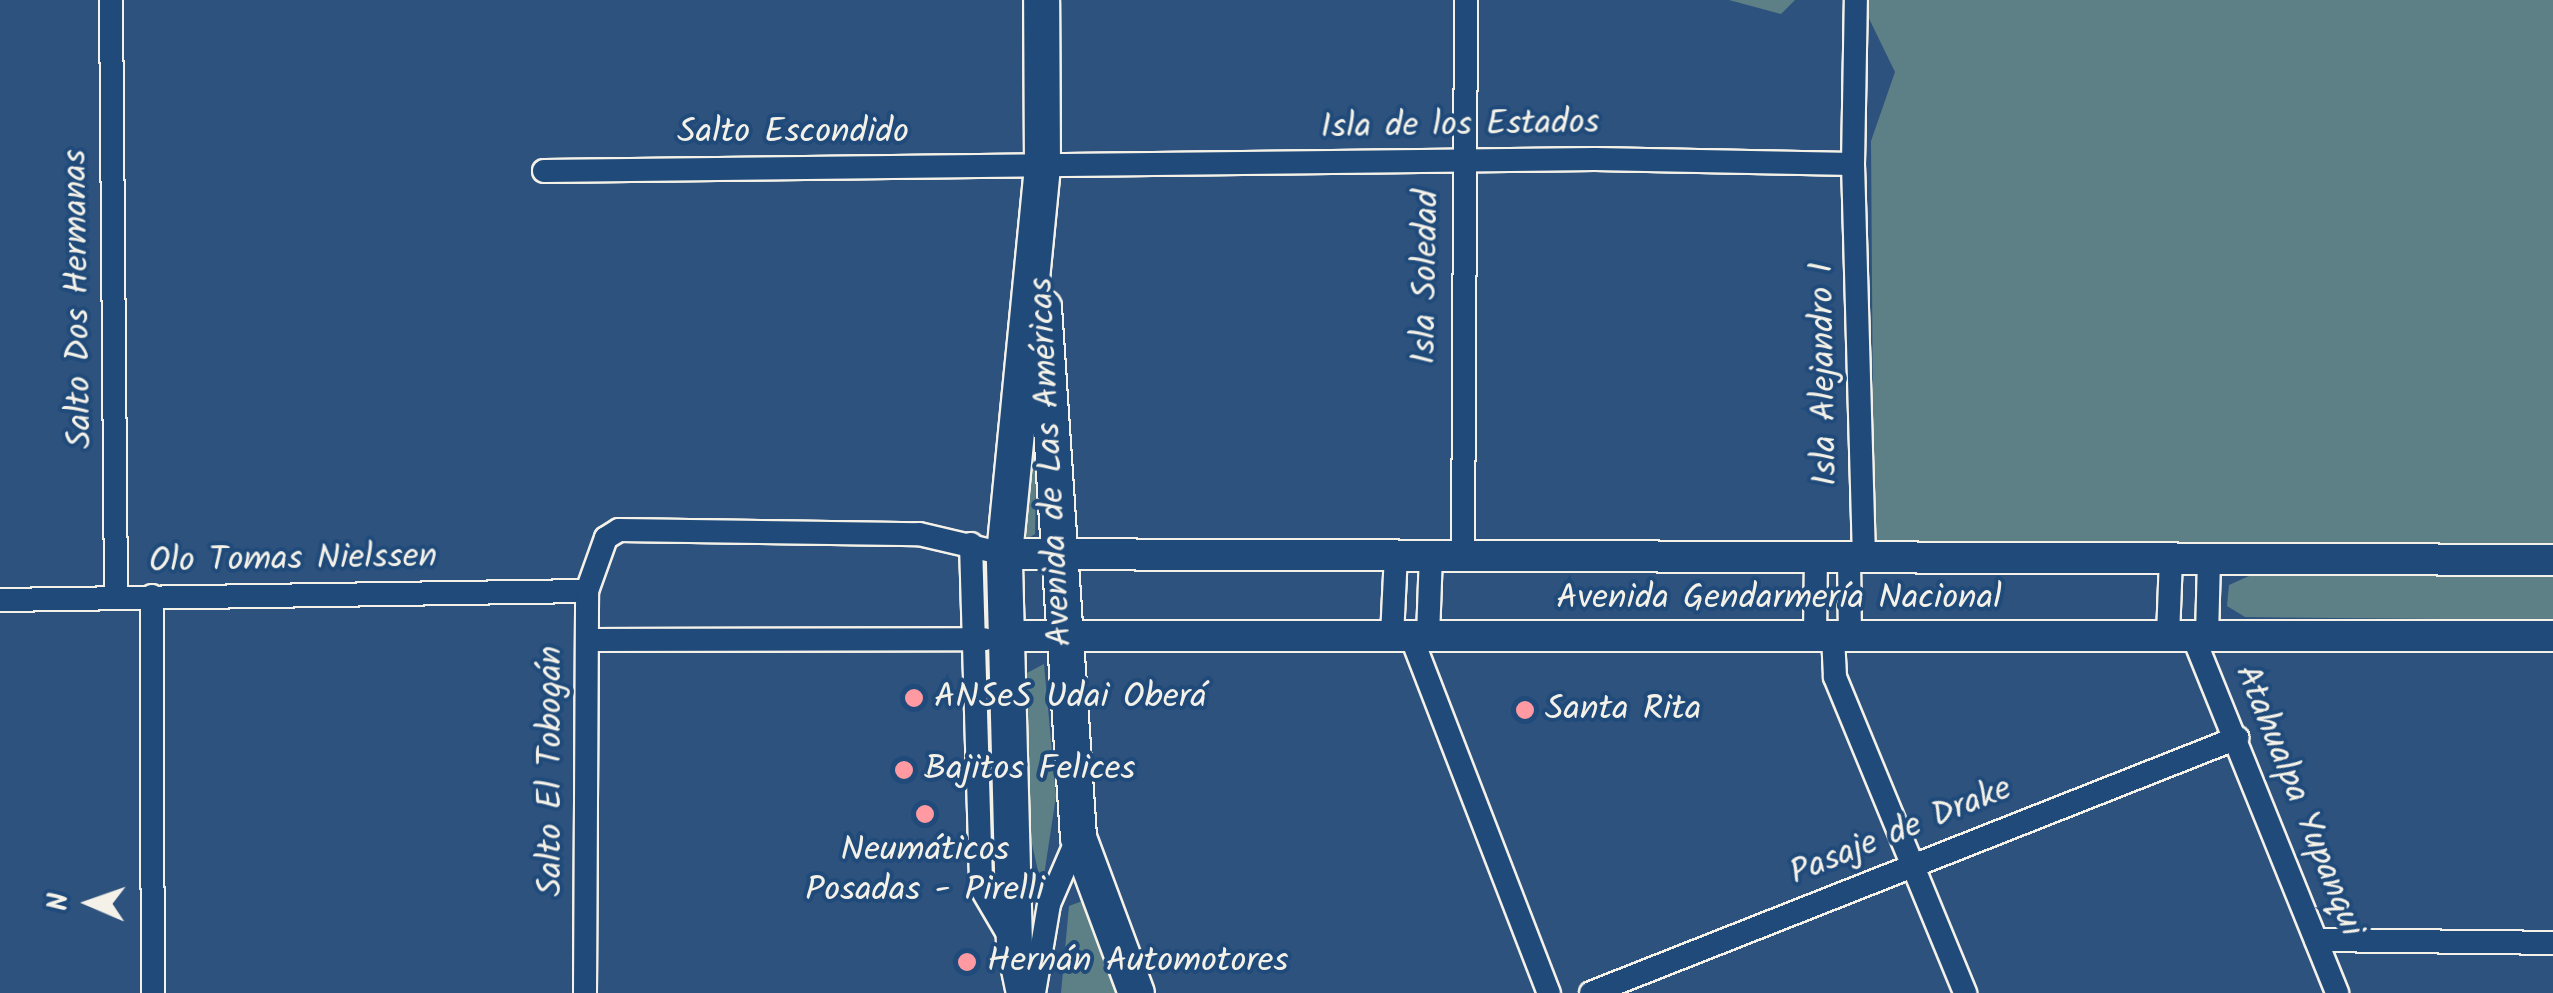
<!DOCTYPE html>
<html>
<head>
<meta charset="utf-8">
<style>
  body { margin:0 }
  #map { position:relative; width:2553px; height:993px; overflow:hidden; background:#2e527e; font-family:Kalam,sans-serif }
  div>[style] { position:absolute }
  .green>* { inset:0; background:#5c8085 }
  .roads { filter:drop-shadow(2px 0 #f4f1e8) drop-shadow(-2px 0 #f4f1e8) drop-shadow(0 2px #f4f1e8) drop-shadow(0 -2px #f4f1e8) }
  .street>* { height:22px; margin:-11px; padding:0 11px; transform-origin:11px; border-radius:11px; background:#1f4a7a }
  .secondary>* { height:30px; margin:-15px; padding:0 15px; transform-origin:15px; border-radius:15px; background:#1f4a7a }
  .primary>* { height:35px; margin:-17.5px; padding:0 17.5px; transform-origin:17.5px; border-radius:17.5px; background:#1f4a7a }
  .dots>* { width:28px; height:28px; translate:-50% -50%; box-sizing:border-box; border:5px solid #1f4a7a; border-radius:50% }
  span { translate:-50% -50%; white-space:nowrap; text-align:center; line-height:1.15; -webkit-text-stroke:8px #1f4a7a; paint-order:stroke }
  .street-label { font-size:35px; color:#f4f1e8 }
  .poi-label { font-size:35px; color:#f4f1e8 }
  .left { translate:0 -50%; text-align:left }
  .north { position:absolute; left:40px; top:853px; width:100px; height:100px; -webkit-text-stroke:8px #1f4a7a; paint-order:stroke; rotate:272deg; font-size:28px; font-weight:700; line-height:40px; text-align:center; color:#f4f1e8 }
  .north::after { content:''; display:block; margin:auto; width:35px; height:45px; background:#f4f1e8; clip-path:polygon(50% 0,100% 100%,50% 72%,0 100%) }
</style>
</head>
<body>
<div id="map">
  <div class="green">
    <i style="clip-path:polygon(1729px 0,1795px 0,1781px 14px)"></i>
    <i style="clip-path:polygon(1860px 0,2553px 0,2553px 550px,1874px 562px,1871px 141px,1895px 72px)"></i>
    <i style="clip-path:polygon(1038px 383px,1035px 534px,1022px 542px)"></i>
    <i style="clip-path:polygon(2249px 576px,2553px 576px,2553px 620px,2245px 617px,2227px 606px,2229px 585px)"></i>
    <i style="clip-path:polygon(1044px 664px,1056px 796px,1042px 889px,1030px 835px,1025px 674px)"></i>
    <i style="clip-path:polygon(1085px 900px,1104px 963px,1123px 993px,1061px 993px,1069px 906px)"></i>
  </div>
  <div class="roads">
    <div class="street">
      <i style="left:111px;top:0;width:597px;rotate:89.52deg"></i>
      <i style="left:1853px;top:164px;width:164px;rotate:-89deg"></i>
      <i style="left:544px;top:171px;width:1051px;rotate:-0.65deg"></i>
      <i style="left:1595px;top:159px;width:258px;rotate:1.1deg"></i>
      <i style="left:1853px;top:164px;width:393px;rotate:88.4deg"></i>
      <i style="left:971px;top:544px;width:344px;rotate:88.3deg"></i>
      <i style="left:981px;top:888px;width:67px;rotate:59.6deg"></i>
      <i style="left:1463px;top:555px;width:555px;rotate:-89.69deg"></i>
      <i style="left:1849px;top:557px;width:79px;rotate:89.3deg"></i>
      <i style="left:152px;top:596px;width:397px;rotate:89.9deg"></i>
      <i style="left:0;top:600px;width:587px;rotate:-0.88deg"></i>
      <i style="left:1392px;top:636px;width:81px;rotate:-87.2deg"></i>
      <i style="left:1411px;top:636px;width:383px;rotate:68.9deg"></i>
      <i style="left:1428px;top:636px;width:81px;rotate:-87.9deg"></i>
      <i style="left:1815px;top:636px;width:79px;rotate:-89.3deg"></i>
      <i style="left:1833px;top:636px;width:41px;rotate:87.2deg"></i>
      <i style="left:1835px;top:677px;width:342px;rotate:67.6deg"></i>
      <i style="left:2168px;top:636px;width:78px;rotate:-87.8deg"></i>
      <i style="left:2193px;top:636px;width:385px;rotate:68deg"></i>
      <i style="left:2207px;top:636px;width:78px;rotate:-88.5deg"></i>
      <i style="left:588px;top:640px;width:396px;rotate:-0.1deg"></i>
      <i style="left:2316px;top:940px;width:237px;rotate:0.7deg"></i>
      <i style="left:585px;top:993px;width:402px;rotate:-89.7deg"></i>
      <i style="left:587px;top:591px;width:56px;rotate:-70.3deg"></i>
      <i style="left:606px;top:538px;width:15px;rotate:-32deg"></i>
      <i style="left:619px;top:530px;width:300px;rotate:0.8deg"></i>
      <i style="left:919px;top:534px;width:87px;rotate:13.2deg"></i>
      <i style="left:1034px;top:993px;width:90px;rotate:-80.4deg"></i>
      <i style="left:1049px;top:904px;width:73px;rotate:-66.6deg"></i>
      <i style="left:1591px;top:993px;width:695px;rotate:-21.54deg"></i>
    </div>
    <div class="secondary">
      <i style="left:1004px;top:554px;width:1549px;rotate:0.22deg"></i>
      <i style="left:1004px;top:636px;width:1549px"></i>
    </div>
    <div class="primary">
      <i style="left:1043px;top:307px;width:531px;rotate:86.22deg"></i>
      <i style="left:1078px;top:837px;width:166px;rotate:69.6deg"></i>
      <i style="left:1024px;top:993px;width:49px;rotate:-101.8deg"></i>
      <i style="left:1014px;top:945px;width:391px;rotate:-91.5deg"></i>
      <i style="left:1004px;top:554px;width:389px;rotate:-84.4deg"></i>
      <i style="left:1042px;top:167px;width:167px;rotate:-90.3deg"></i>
    </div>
  </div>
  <div class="dots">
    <i style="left:914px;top:698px;background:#ff9aa2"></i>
    <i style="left:1525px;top:710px;background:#ff9aa2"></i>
    <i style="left:904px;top:770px;background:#ff9aa2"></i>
    <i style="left:925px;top:814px;background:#ff9aa2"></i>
    <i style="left:967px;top:962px;background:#ff9aa2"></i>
  </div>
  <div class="street-label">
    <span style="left:1460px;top:126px;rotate:-1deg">Isla de los Estados</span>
    <span style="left:793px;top:133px">Salto Escondido</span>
    <span style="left:1427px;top:277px;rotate:-89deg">Isla Soledad</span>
    <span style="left:79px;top:299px;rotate:-91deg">Salto Dos Hermanas</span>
    <span style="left:1825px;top:374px;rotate:-91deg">Isla Alejandro I</span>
    <span style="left:1052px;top:462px;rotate:-93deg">Avenida de Las Américas</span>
    <span style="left:293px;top:560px;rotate:-1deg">Olo Tomas Nielssen</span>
    <span style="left:1779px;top:599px">Avenida Gendarmería Nacional</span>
    <span style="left:552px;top:771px;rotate:-90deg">Salto El Tobogán</span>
    <span style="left:2298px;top:801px;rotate:68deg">Atahualpa Yupanqui</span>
    <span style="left:1901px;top:832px;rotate:-22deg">Pasaje de Drake</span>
  </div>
  <div class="poi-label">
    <span class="left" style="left:934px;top:698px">ANSeS Udai Oberá</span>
    <span class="left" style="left:1545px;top:710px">Santa Rita</span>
    <span class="left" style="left:924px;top:770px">Bajitos Felices</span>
    <span style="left:925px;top:871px">Neumáticos<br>Posadas - Pirelli</span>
    <span class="left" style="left:987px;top:962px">Hernán Automotores</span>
  </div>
  <div class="north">N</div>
</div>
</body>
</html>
